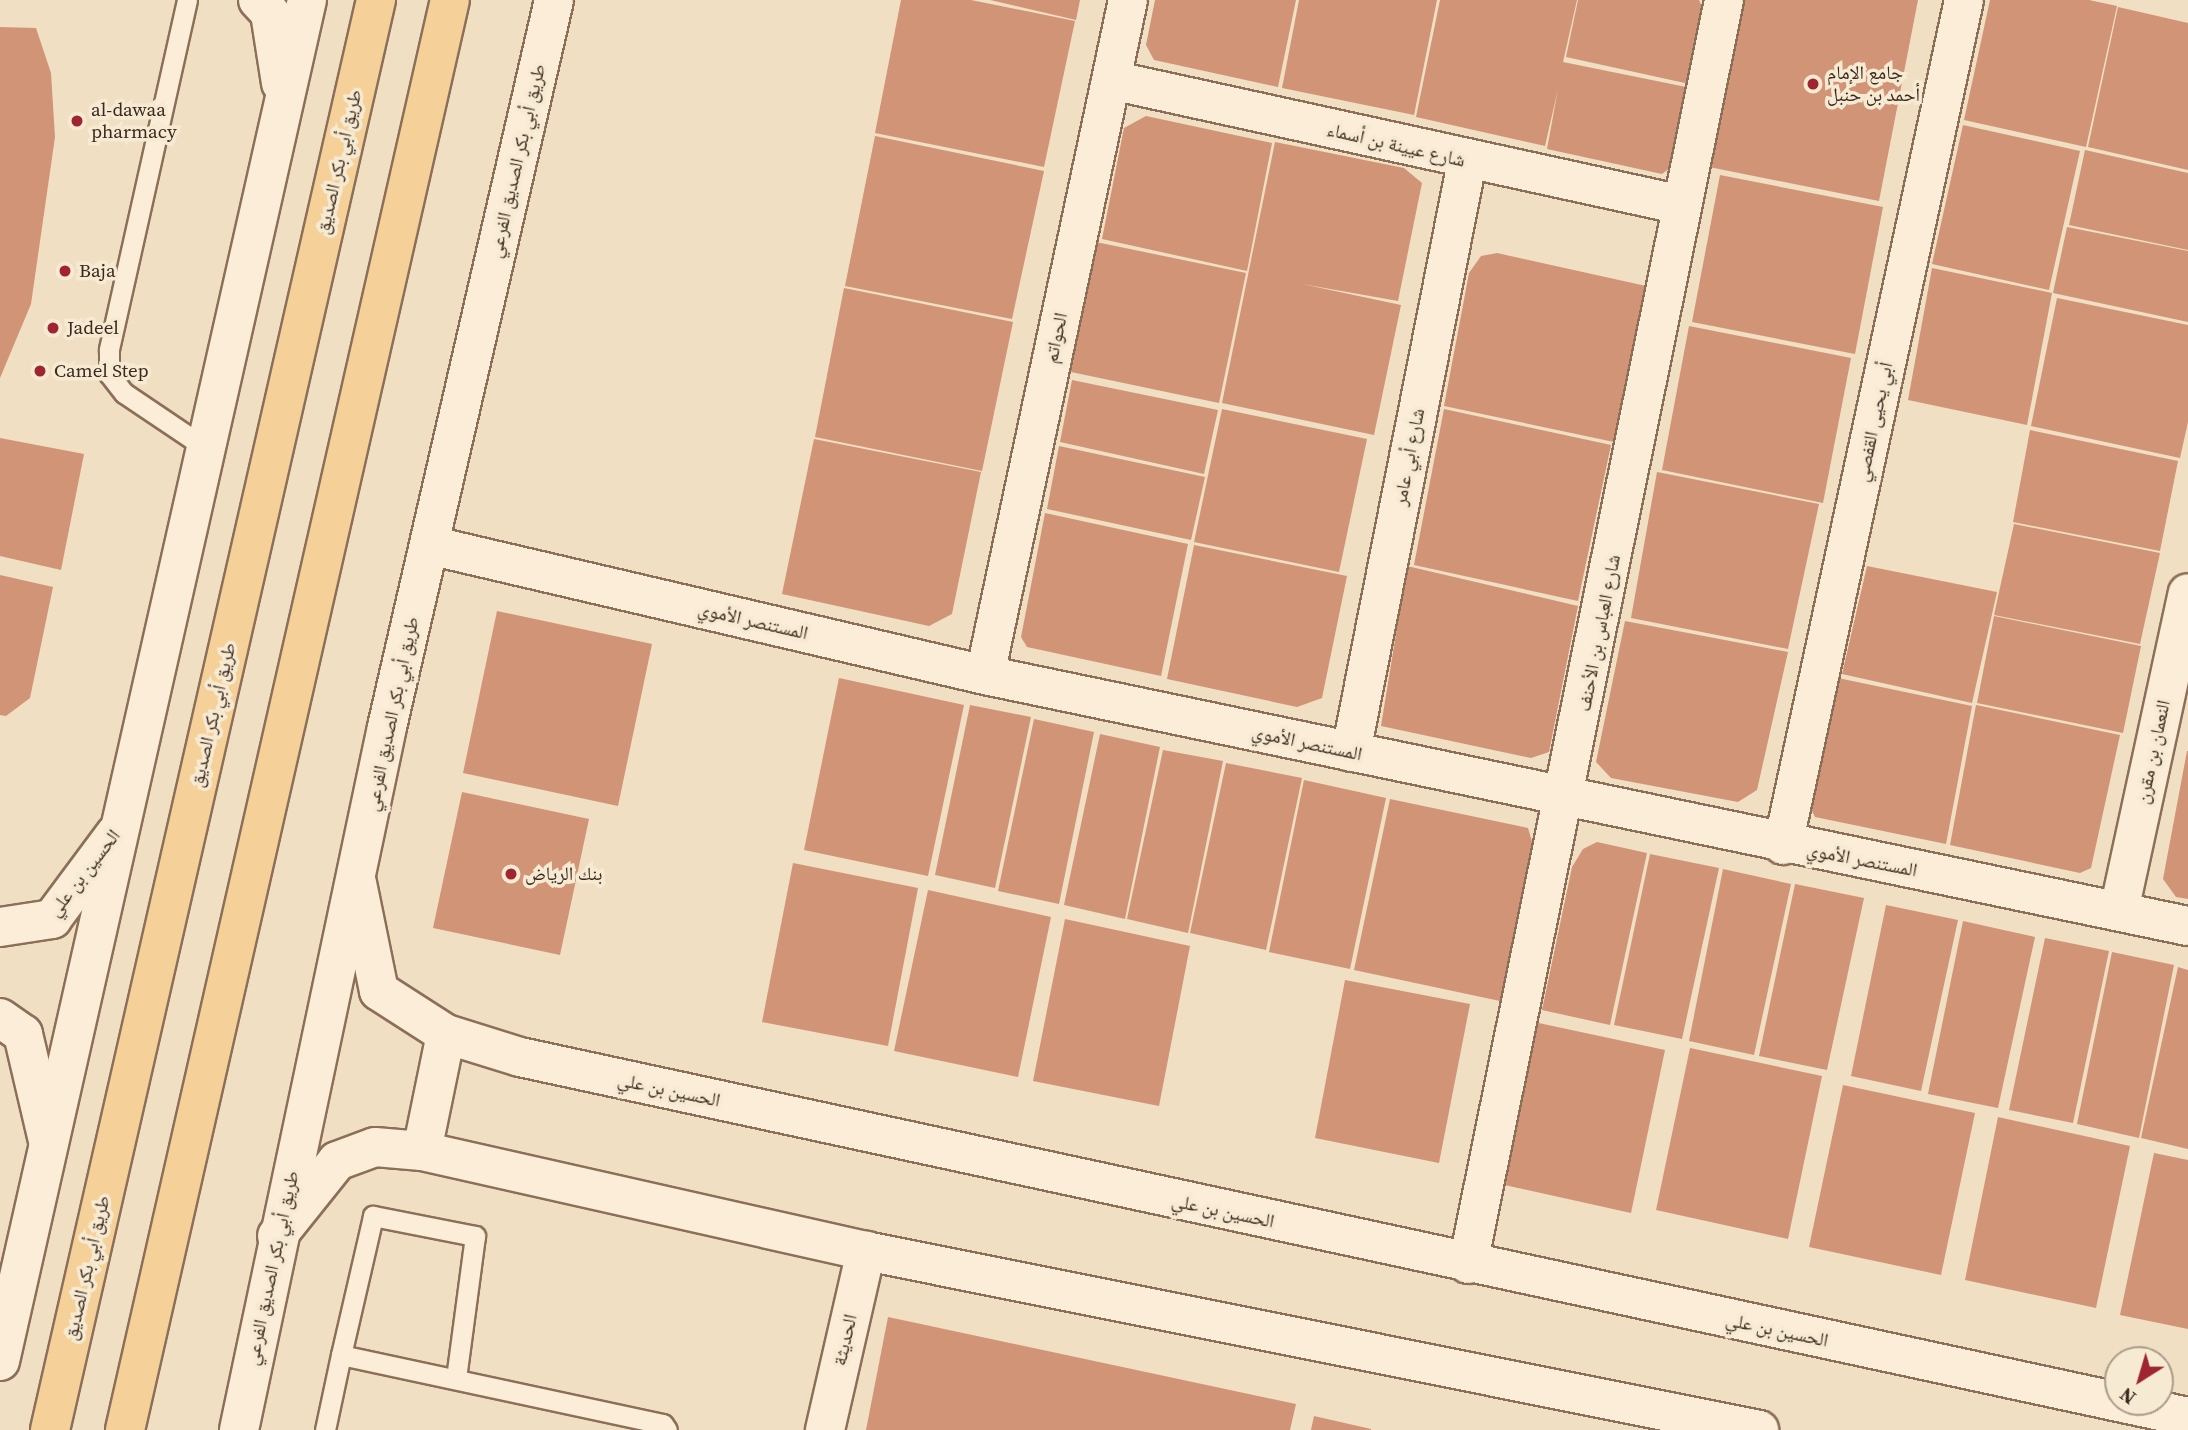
<!DOCTYPE html>
<html>
<head>
<meta charset="utf-8">
<style>
  body { margin:0 }
  #map { position:relative; width:2188px; height:1430px; overflow:hidden; background:#f0dfc3; font-family:"Source Serif 4","Noto Naskh Arabic",serif }
  div>[style] { position:absolute }
  .building>* { inset:0; background:#d19477 }
  .roads { filter:drop-shadow(2px 0 #8c6f59) drop-shadow(-2px 0 #8c6f59) drop-shadow(0 2px #8c6f59) drop-shadow(0 -2px #8c6f59) }
  .lane>* { height:19px; margin:-9.5px; padding:0 9.5px; transform-origin:9.5px; border-radius:9.5px; background:#fbedd7 }
  .street>* { height:38px; margin:-19px; padding:0 19px; transform-origin:19px; border-radius:19px; background:#fbedd7 }
  .secondary>* { height:38px; margin:-19px; padding:0 19px; transform-origin:19px; border-radius:19px; background:#fbedd7 }
  .primary>* { height:38px; margin:-19px; padding:0 19px; transform-origin:19px; border-radius:19px; background:#f5d099 }
  .dots>* { width:19px; height:19px; translate:-50% -50%; box-sizing:border-box; border:4px solid #f7ead3; border-radius:50% }
  span { translate:-50% -50%; white-space:nowrap; text-align:center; line-height:1.15; -webkit-text-stroke:7px #f7ead3; paint-order:stroke }
  .poi-label { font-size:19px; color:#3b291e }
  .left { translate:0 -50%; text-align:left }
  .street-label { font-size:19px; color:#3b291e }
  .north { position:absolute; left:2104px; top:1346px; width:70px; height:70px; box-sizing:border-box; background:#f7ead3; border:2px solid #ac9d8b; border-radius:50%; rotate:217deg; font-size:19px; font-weight:700; line-height:28px; text-align:center; color:#3b291e }
  .north::after { content:''; display:block; margin:auto; width:24px; height:32px; background:#9e2531; clip-path:polygon(50% 0,100% 100%,50% 72%,0 100%) }
</style>
</head>
<body>
<div id="map">
  <div class="building">
    <i style="clip-path:polygon(901px 0,971px 0,1075px 21px,1044px 167px,875px 133px)"></i>
    <i style="clip-path:polygon(990px 0,1080px 0,1076px 20px)"></i>
    <i style="clip-path:polygon(1155px 0,1296px 0,1278px 87px,1154px 60px,1146px 45px)"></i>
    <i style="clip-path:polygon(1299px 0,1437px 0,1414px 115px,1282px 88px)"></i>
    <i style="clip-path:polygon(1440px 0,1577px 0,1563px 62px,1696px 89px,1682px 159px,1662px 174px,1547px 149px,1558px 89px,1545px 146px,1416px 117px)"></i>
    <i style="clip-path:polygon(1578px 0,1699px 0,1708px 19px,1694px 85px,1566px 57px)"></i>
    <i style="clip-path:polygon(1741px 0,1918px 0,1879px 201px,1709px 167px)"></i>
    <i style="clip-path:polygon(1990px 0,2089px 0,2117px 6px,2086px 147px,1964px 120px)"></i>
    <i style="clip-path:polygon(2118px 7px,2188px 23px,2188px 170px,2088px 147px)"></i>
    <i style="clip-path:polygon(0 27px,36px 28px,51px 73px,55px 137px,31px 304px,0 378px)"></i>
    <i style="clip-path:polygon(1146px 116px,1272px 143px,1247px 271px,1102px 239px,1124px 128px)"></i>
    <i style="clip-path:polygon(1963px 125px,2080px 151px,2049px 290px,1932px 264px)"></i>
    <i style="clip-path:polygon(875px 136px,1044px 171px,1012px 319px,845px 286px)"></i>
    <i style="clip-path:polygon(1275px 142px,1404px 168px,1422px 183px,1398px 301px,1302px 284px,1401px 305px,1374px 435px,1222px 403px)"></i>
    <i style="clip-path:polygon(2085px 150px,2188px 173px,2188px 250px,2069px 225px)"></i>
    <i style="clip-path:polygon(1720px 175px,1883px 207px,1855px 354px,1692px 322px)"></i>
    <i style="clip-path:polygon(2067px 227px,2188px 251px,2188px 322px,2053px 293px)"></i>
    <i style="clip-path:polygon(1096px 242px,1246px 273px,1219px 403px,1071px 372px)"></i>
    <i style="clip-path:polygon(1497px 253px,1646px 286px,1614px 442px,1444px 406px,1469px 273px,1481px 256px)"></i>
    <i style="clip-path:polygon(1932px 268px,2052px 293px,2027px 425px,1908px 400px)"></i>
    <i style="clip-path:polygon(844px 288px,1013px 322px,982px 471px,815px 437px)"></i>
    <i style="clip-path:polygon(2057px 298px,2188px 325px,2188px 422px,2180px 458px,2031px 426px)"></i>
    <i style="clip-path:polygon(1689px 326px,1851px 358px,1823px 503px,1662px 470px)"></i>
    <i style="clip-path:polygon(1072px 380px,1218px 410px,1204px 474px,1060px 442px)"></i>
    <i style="clip-path:polygon(1222px 409px,1367px 439px,1339px 572px,1194px 542px)"></i>
    <i style="clip-path:polygon(1444px 409px,1611px 445px,1578px 601px,1414px 565px)"></i>
    <i style="clip-path:polygon(2030px 430px,2178px 461px,2160px 551px,2013px 522px)"></i>
    <i style="clip-path:polygon(0 438px,84px 454px,61px 570px,0 556px)"></i>
    <i style="clip-path:polygon(814px 439px,981px 472px,952px 614px,929px 626px,782px 594px)"></i>
    <i style="clip-path:polygon(1059px 446px,1205px 477px,1191px 540px,1047px 509px)"></i>
    <i style="clip-path:polygon(1657px 472px,1819px 504px,1788px 649px,1631px 618px)"></i>
    <i style="clip-path:polygon(1045px 513px,1188px 544px,1161px 676px,1027px 647px,1021px 637px)"></i>
    <i style="clip-path:polygon(2014px 524px,2160px 553px,2140px 644px,1994px 615px)"></i>
    <i style="clip-path:polygon(1194px 545px,1347px 576px,1322px 698px,1297px 707px,1167px 679px)"></i>
    <i style="clip-path:polygon(1407px 566px,1578px 606px,1549px 752px,1531px 758px,1381px 726px)"></i>
    <i style="clip-path:polygon(1867px 566px,1997px 592px,1972px 703px,1842px 674px)"></i>
    <i style="clip-path:polygon(0 575px,53px 587px,30px 698px,6px 716px,0 715px)"></i>
    <i style="clip-path:polygon(497px 611px,652px 644px,618px 806px,463px 773px)"></i>
    <i style="clip-path:polygon(1994px 616px,2141px 646px,2123px 733px,1977px 703px)"></i>
    <i style="clip-path:polygon(1625px 621px,1788px 652px,1757px 790px,1738px 802px,1611px 778px,1596px 762px)"></i>
    <i style="clip-path:polygon(839px 678px,964px 705px,928px 876px,804px 850px)"></i>
    <i style="clip-path:polygon(1838px 678px,1972px 706px,1946px 844px,1815px 817px,1810px 807px)"></i>
    <i style="clip-path:polygon(970px 705px,1031px 717px,995px 888px,935px 875px)"></i>
    <i style="clip-path:polygon(1976px 705px,2120px 735px,2091px 868px,2080px 873px,1950px 845px)"></i>
    <i style="clip-path:polygon(1034px 719px,1094px 732px,1059px 904px,998px 891px)"></i>
    <i style="clip-path:polygon(1100px 734px,1160px 747px,1125px 919px,1064px 905px)"></i>
    <i style="clip-path:polygon(1163px 750px,1223px 761px,1188px 933px,1127px 919px)"></i>
    <i style="clip-path:polygon(2187px 751px,2188px 751px,2188px 899px,2176px 897px,2163px 879px)"></i>
    <i style="clip-path:polygon(1226px 763px,1302px 778px,1266px 950px,1190px 933px)"></i>
    <i style="clip-path:polygon(1304px 780px,1386px 798px,1350px 969px,1269px 952px)"></i>
    <i style="clip-path:polygon(462px 792px,589px 819px,560px 955px,433px 928px)"></i>
    <i style="clip-path:polygon(1390px 799px,1528px 828px,1533px 845px,1500px 1001px,1354px 970px)"></i>
    <i style="clip-path:polygon(1597px 842px,1647px 853px,1610px 1025px,1542px 1010px,1572px 867px,1583px 849px)"></i>
    <i style="clip-path:polygon(1650px 854px,1719px 868px,1682px 1039px,1614px 1025px)"></i>
    <i style="clip-path:polygon(793px 863px,918px 888px,888px 1046px,762px 1022px)"></i>
    <i style="clip-path:polygon(1723px 869px,1791px 884px,1754px 1055px,1689px 1041px)"></i>
    <i style="clip-path:polygon(1795px 884px,1864px 898px,1827px 1070px,1759px 1056px)"></i>
    <i style="clip-path:polygon(928px 890px,1051px 917px,1018px 1077px,894px 1051px)"></i>
    <i style="clip-path:polygon(1886px 905px,1958px 920px,1921px 1091px,1851px 1076px)"></i>
    <i style="clip-path:polygon(1065px 919px,1190px 946px,1159px 1106px,1033px 1081px)"></i>
    <i style="clip-path:polygon(1963px 921px,2035px 937px,1998px 1108px,1928px 1094px)"></i>
    <i style="clip-path:polygon(2045px 938px,2109px 951px,2073px 1123px,2009px 1110px)"></i>
    <i style="clip-path:polygon(2112px 952px,2174px 965px,2139px 1138px,2077px 1124px)"></i>
    <i style="clip-path:polygon(2178px 967px,2188px 970px,2188px 1149px,2141px 1138px)"></i>
    <i style="clip-path:polygon(1345px 980px,1470px 1004px,1439px 1163px,1315px 1138px)"></i>
    <i style="clip-path:polygon(1534px 1022px,1665px 1050px,1631px 1213px,1500px 1184px)"></i>
    <i style="clip-path:polygon(1690px 1048px,1822px 1076px,1788px 1239px,1656px 1210px)"></i>
    <i style="clip-path:polygon(1843px 1085px,1975px 1113px,1941px 1275px,1809px 1247px)"></i>
    <i style="clip-path:polygon(1998px 1117px,2130px 1146px,2096px 1308px,1965px 1280px)"></i>
    <i style="clip-path:polygon(2154px 1153px,2188px 1160px,2188px 1329px,2120px 1315px)"></i>
    <i style="clip-path:polygon(888px 1317px,1296px 1404px,1290px 1430px,866px 1430px)"></i>
    <i style="clip-path:polygon(1314px 1416px,1371px 1429px,1371px 1430px,1311px 1430px)"></i>
  </div>
  <div class="roads">
    <div class="lane">
      <i style="left:187px;top:0;width:359px;rotate:102.6deg"></i>
      <i style="left:109px;top:350px;width:24px;rotate:90deg"></i>
      <i style="left:109px;top:374px;width:24px;rotate:52deg"></i>
      <i style="left:124px;top:393px;width:97px;rotate:34deg"></i>
      <i style="left:341px;top:1355px;width:143px;rotate:-77deg"></i>
      <i style="left:373px;top:1216px;width:104px;rotate:11.1deg"></i>
      <i style="left:475px;top:1236px;width:143px;rotate:97.6deg"></i>
      <i style="left:325px;top:1430px;width:77px;rotate:-78deg"></i>
      <i style="left:341px;top:1355px;width:329px;rotate:12.1deg"></i>
      <i style="left:663px;top:1424px;width:7px;rotate:56deg"></i>
    </div>
    <div class="street">
      <i style="left:1111px;top:80px;width:585px;rotate:12.35deg"></i>
      <i style="left:429px;top:545px;width:571px;rotate:13.16deg"></i>
      <i style="left:985px;top:675px;width:1229px;rotate:11.79deg"></i>
      <i style="left:985px;top:675px;width:690px;rotate:-78.04deg"></i>
      <i style="left:1351px;top:752px;width:601px;rotate:-78.88deg"></i>
      <i style="left:1783px;top:845px;width:864px;rotate:-77.91deg"></i>
      <i style="left:2119px;top:911px;width:325px;rotate:-77.8deg"></i>
      <i style="left:1468px;top:1264px;width:1290px;rotate:-78.55deg"></i>
      <i style="left:825px;top:1430px;width:184px;rotate:-77.1deg"></i>
    </div>
    <div class="secondary">
      <i style="left:258px;top:0;width:18px;rotate:47deg"></i>
      <i style="left:270px;top:13px;width:71px;rotate:81.1deg"></i>
      <i style="left:357px;top:883px;width:110px;rotate:78.5deg"></i>
      <i style="left:379px;top:991px;width:80px;rotate:32.7deg"></i>
      <i style="left:446px;top:1034px;width:77px;rotate:17.3deg"></i>
      <i style="left:520px;top:1057px;width:1706px;rotate:12.18deg"></i>
      <i style="left:0;top:927px;width:53px;rotate:-8.7deg"></i>
      <i style="left:52px;top:919px;width:107px;rotate:-53.3deg"></i>
      <i style="left:0;top:1018px;width:28px;rotate:35deg"></i>
      <i style="left:23px;top:1034px;width:110px;rotate:76.8deg"></i>
      <i style="left:422px;top:1151px;width:119px;rotate:-78.4deg"></i>
      <i style="left:277px;top:1236px;width:96px;rotate:-51.3deg"></i>
      <i style="left:337px;top:1161px;width:40px;rotate:-20.2deg"></i>
      <i style="left:375px;top:1147px;width:47px;rotate:4.9deg"></i>
      <i style="left:422px;top:1151px;width:455px;rotate:12.7deg"></i>
      <i style="left:866px;top:1251px;width:911px;rotate:11.33deg"></i>
      <i style="left:0;top:1361px;width:1395px;rotate:-77.29deg"></i>
      <i style="left:239px;top:1430px;width:718px;rotate:-78.11deg"></i>
      <i style="left:387px;top:727px;width:746px;rotate:-77.06deg"></i>
    </div>
    <div class="primary">
      <i style="left:50px;top:1430px;width:1467px;rotate:-77.16deg"></i>
      <i style="left:125px;top:1430px;width:1466px;rotate:-77.2deg"></i>
    </div>
  </div>
  <div class="dots">
    <i style="left:1813px;top:84px;background:#9e2531"></i>
    <i style="left:77px;top:121px;background:#9e2531"></i>
    <i style="left:65px;top:271px;background:#9e2531"></i>
    <i style="left:53px;top:328px;background:#9e2531"></i>
    <i style="left:40px;top:371px;background:#9e2531"></i>
    <i style="left:511px;top:874px;background:#9e2531"></i>
  </div>
  <div class="poi-label">
    <span class="left" style="left:1827px;top:84px">جامع الإمام<br>أحمد بن حنبل</span>
    <span class="left" style="left:91px;top:121px">al-dawaa<br>pharmacy</span>
    <span class="left" style="left:79px;top:271px">Baja</span>
    <span class="left" style="left:67px;top:328px">Jadeel</span>
    <span class="left" style="left:54px;top:371px">Camel Step</span>
    <span class="left" style="left:525px;top:874px">بنك الرياض</span>
  </div>
  <div class="street-label">
    <span style="left:1396px;top:145px;rotate:13deg">شارع عيينة بن أسماء</span>
    <span style="left:517px;top:161px;rotate:-77deg">طريق أبي بكر الصديق الفرعي</span>
    <span style="left:339px;top:162px;rotate:-77deg">طريق أبي بكر الصديق</span>
    <span style="left:1056px;top:338px;rotate:-78deg">الحواتم</span>
    <span style="left:1874px;top:422px;rotate:-78deg">أبي يحيى القفصي</span>
    <span style="left:1409px;top:457px;rotate:-79deg">شارع أبي عامر</span>
    <span style="left:753px;top:621px;rotate:13deg">المستنصر الأموي</span>
    <span style="left:1599px;top:633px;rotate:-79deg">شارع العباس بن الأحنف</span>
    <span style="left:392px;top:714px;rotate:-78deg">طريق أبي بكر الصديق الفرعي</span>
    <span style="left:213px;top:715px;rotate:-77deg">طريق أبي بكر الصديق</span>
    <span style="left:1307px;top:743px;rotate:12deg">المستنصر الأموي</span>
    <span style="left:2153px;top:752px;rotate:-78deg">النعمان بن مقرن</span>
    <span style="left:1862px;top:860px;rotate:11deg">المستنصر الأموي</span>
    <span style="left:84px;top:873px;rotate:-52deg">الحسين بن علي</span>
    <span style="left:669px;top:1090px;rotate:12deg">الحسين بن علي</span>
    <span style="left:1223px;top:1211px;rotate:12deg">الحسين بن علي</span>
    <span style="left:87px;top:1268px;rotate:-77deg">طريق أبي بكر الصديق</span>
    <span style="left:272px;top:1268px;rotate:-78deg">طريق أبي بكر الصديق الفرعي</span>
    <span style="left:1777px;top:1330px;rotate:12deg">الحسين بن علي</span>
    <span style="left:845px;top:1340px;rotate:-77deg">الحديثة</span>
  </div>
  <div class="north">N</div>
</div>
</body>
</html>
